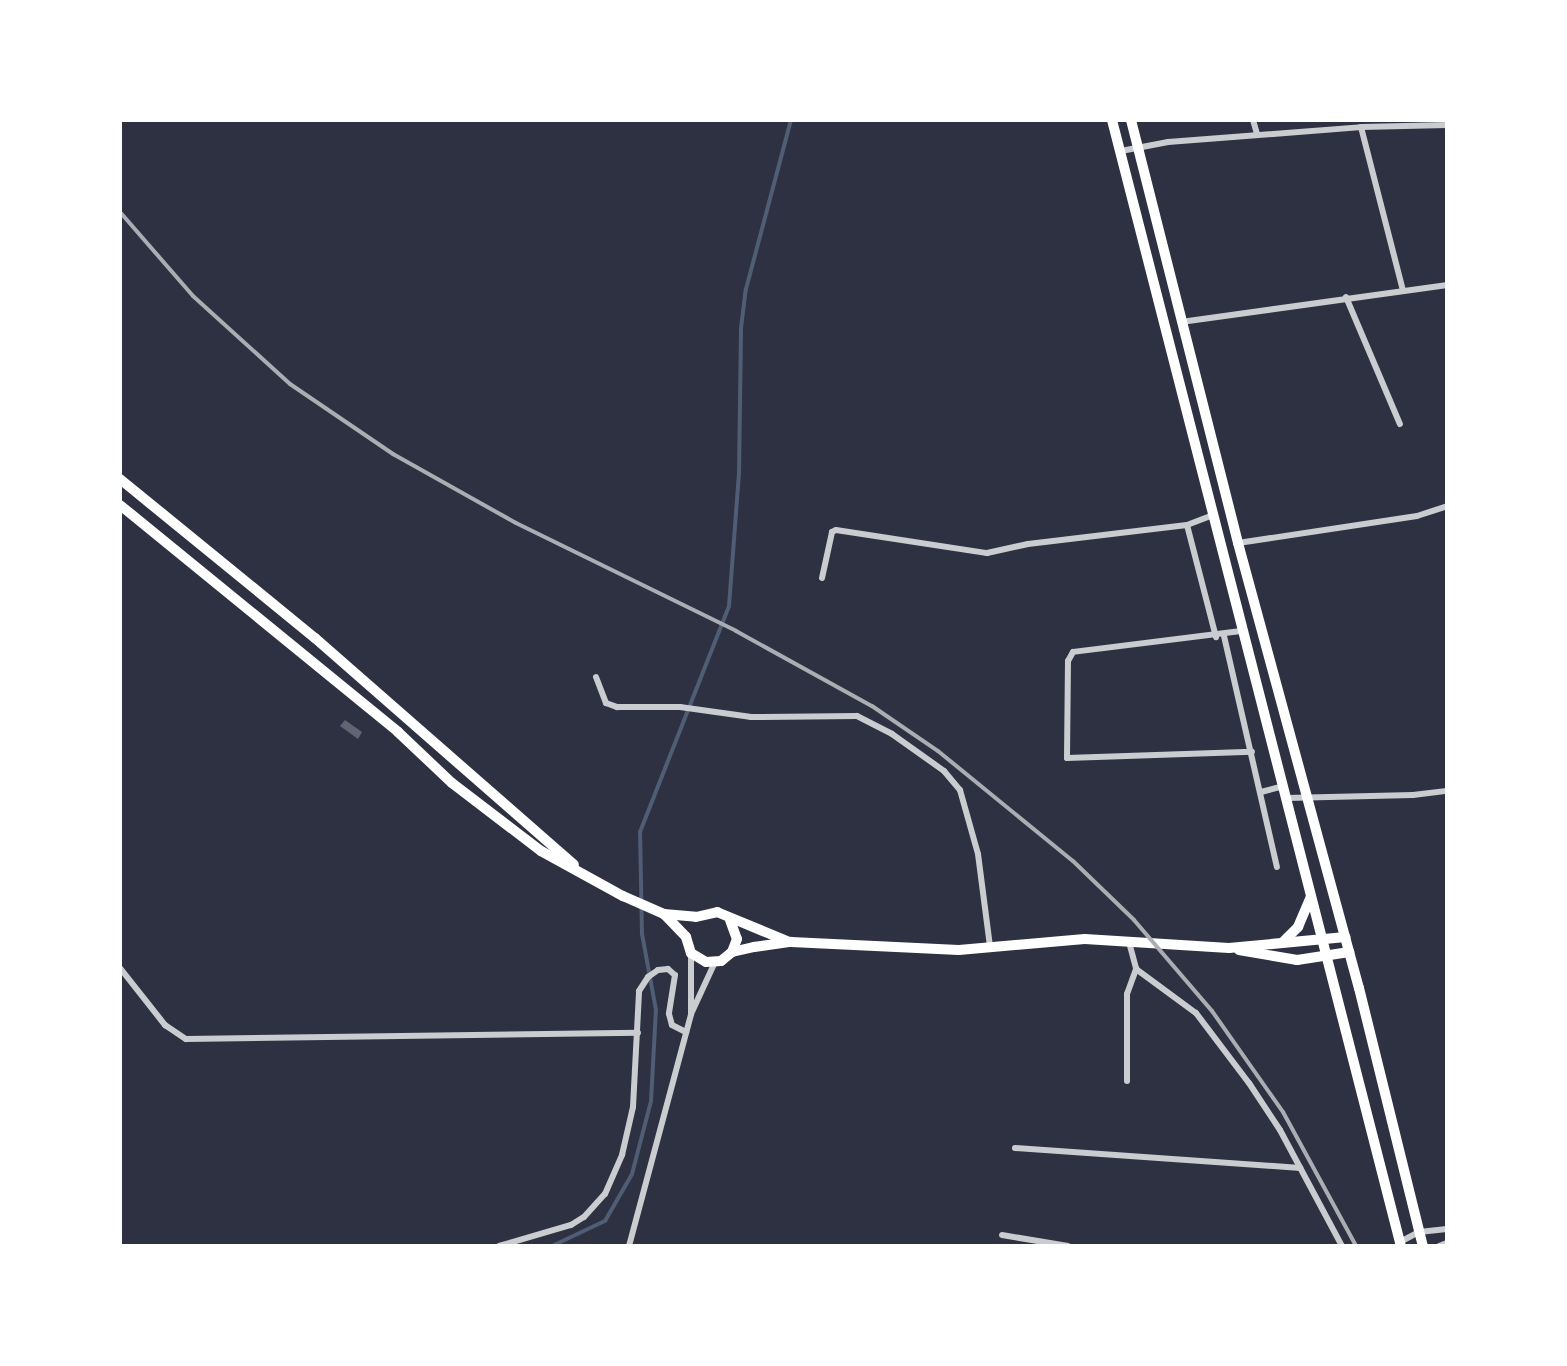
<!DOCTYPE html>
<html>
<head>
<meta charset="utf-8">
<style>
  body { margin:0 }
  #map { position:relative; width:1567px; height:1366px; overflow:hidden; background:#2d3142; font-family:"DejaVu Sans",sans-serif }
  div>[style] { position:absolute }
  .stream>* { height:4px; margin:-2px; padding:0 2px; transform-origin:2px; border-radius:2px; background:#4f5d75 }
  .building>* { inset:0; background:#626471 }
  .minor>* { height:6px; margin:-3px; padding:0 3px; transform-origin:3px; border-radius:3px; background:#caccd0 }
  .primary>* { height:10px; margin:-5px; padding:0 5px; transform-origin:5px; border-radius:5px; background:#fff }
  .rail>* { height:4px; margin:-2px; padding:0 2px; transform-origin:2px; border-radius:2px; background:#abadb3 }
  span { translate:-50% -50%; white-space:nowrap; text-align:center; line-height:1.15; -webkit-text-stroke:6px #fff; paint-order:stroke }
  .frame { position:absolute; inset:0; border:122px solid #fff; pointer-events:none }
</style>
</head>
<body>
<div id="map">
  <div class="stream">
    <i style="left:552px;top:1246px;width:59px;rotate:-25.3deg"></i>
    <i style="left:605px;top:1221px;width:54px;rotate:-60.1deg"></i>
    <i style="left:632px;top:1174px;width:75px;rotate:-75.4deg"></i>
    <i style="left:651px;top:1101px;width:91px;rotate:-86.9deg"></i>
    <i style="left:656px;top:1010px;width:77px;rotate:-100.4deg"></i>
    <i style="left:642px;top:934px;width:102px;rotate:-91.1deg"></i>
    <i style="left:640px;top:832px;width:243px;rotate:-68.5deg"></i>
    <i style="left:729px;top:606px;width:132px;rotate:-85.7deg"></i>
    <i style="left:739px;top:474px;width:146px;rotate:-89.2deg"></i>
    <i style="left:741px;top:328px;width:39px;rotate:-83deg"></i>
    <i style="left:746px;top:289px;width:175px;rotate:-75.1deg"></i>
  </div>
  <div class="building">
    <i style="clip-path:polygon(345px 720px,362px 732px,358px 739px,340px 726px)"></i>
  </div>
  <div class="minor">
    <i style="left:1253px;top:120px;width:15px;rotate:74deg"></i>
    <i style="left:1361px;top:127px;width:168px;rotate:75.6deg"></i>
    <i style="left:1121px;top:151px;width:48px;rotate:-10.8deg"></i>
    <i style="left:1168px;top:142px;width:194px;rotate:-4.4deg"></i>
    <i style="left:1361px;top:127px;width:86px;rotate:-1.3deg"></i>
    <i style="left:1346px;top:297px;width:138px;rotate:67deg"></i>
    <i style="left:1181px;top:322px;width:269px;rotate:-7.9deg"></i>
    <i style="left:1187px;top:525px;width:116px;rotate:75.5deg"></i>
    <i style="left:1238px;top:543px;width:181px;rotate:-8.6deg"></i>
    <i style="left:1417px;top:516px;width:32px;rotate:-18deg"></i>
    <i style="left:822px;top:578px;width:47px;rotate:-77.7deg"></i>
    <i style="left:832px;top:532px;width:4px;rotate:-27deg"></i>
    <i style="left:836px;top:530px;width:153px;rotate:8.7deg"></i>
    <i style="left:987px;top:553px;width:42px;rotate:-12.4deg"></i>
    <i style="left:1028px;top:544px;width:160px;rotate:-6.8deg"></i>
    <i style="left:1187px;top:525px;width:28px;rotate:-21deg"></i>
    <i style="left:1241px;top:631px;width:169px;rotate:172.9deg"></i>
    <i style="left:1073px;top:652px;width:10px;rotate:119deg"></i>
    <i style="left:1068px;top:661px;width:97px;rotate:90.6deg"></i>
    <i style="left:1067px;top:758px;width:185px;rotate:-1.9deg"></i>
    <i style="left:1224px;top:636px;width:237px;rotate:77.1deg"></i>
    <i style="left:596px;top:677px;width:28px;rotate:69deg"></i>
    <i style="left:606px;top:703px;width:12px;rotate:20deg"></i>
    <i style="left:617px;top:707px;width:63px"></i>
    <i style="left:680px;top:707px;width:72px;rotate:8deg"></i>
    <i style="left:751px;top:717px;width:106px;rotate:-0.5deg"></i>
    <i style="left:857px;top:716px;width:39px;rotate:27deg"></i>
    <i style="left:892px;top:734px;width:64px;rotate:35.4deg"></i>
    <i style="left:944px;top:771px;width:25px;rotate:50deg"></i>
    <i style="left:960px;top:790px;width:66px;rotate:74.3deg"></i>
    <i style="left:978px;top:854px;width:94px;rotate:82.6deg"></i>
    <i style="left:1261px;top:792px;width:24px;rotate:-15deg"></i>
    <i style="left:1287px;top:798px;width:126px;rotate:-1.4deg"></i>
    <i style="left:1413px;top:795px;width:34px;rotate:-7deg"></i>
    <i style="left:1129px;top:942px;width:28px;rotate:75deg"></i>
    <i style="left:1136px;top:969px;width:74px;rotate:36.3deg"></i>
    <i style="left:1196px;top:1013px;width:88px;rotate:52.9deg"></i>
    <i style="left:1249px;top:1083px;width:56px;rotate:56.6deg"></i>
    <i style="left:1280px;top:1130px;width:132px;rotate:61.9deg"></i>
    <i style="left:120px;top:968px;width:73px;rotate:51.7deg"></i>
    <i style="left:165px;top:1025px;width:25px;rotate:34deg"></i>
    <i style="left:186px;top:1039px;width:452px;rotate:-0.8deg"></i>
    <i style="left:691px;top:1014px;width:60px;rotate:-90deg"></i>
    <i style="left:1127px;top:1081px;width:87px;rotate:-90deg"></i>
    <i style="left:1127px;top:994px;width:27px;rotate:-70deg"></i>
    <i style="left:1015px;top:1148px;width:286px;rotate:4deg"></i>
    <i style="left:1002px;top:1235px;width:67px;rotate:9.5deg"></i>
    <i style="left:1400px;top:1242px;width:21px;rotate:-28deg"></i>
    <i style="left:1419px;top:1232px;width:28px;rotate:-6deg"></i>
    <i style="left:499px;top:1246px;width:75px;rotate:-16.3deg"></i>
    <i style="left:571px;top:1225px;width:15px;rotate:-32deg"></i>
    <i style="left:584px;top:1217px;width:31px;rotate:-48deg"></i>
    <i style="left:605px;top:1194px;width:43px;rotate:-66.4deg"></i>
    <i style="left:622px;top:1155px;width:49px;rotate:-77.1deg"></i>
    <i style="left:633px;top:1107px;width:116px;rotate:-87deg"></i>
    <i style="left:639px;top:991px;width:17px;rotate:-57deg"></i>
    <i style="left:648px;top:977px;width:12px;rotate:-35deg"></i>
    <i style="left:658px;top:970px;width:10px;rotate:-6deg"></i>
    <i style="left:668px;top:969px;width:9px;rotate:41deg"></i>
    <i style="left:675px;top:975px;width:39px;rotate:99deg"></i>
    <i style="left:669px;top:1014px;width:11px;rotate:75deg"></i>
    <i style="left:672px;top:1025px;width:16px;rotate:27deg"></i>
    <i style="left:629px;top:1246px;width:240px;rotate:-75deg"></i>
    <i style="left:691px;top:1014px;width:57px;rotate:-65.2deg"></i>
    <i style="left:1439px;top:1246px;width:9px;rotate:-21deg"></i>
  </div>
  <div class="primary">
    <i style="left:1112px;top:120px;width:1162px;rotate:75.61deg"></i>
    <i style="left:1131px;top:120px;width:436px;rotate:75.8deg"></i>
    <i style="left:1238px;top:543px;width:461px;rotate:74.8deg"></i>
    <i style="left:1359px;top:988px;width:266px;rotate:76.1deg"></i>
    <i style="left:120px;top:479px;width:252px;rotate:39.2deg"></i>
    <i style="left:315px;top:638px;width:344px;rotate:41.2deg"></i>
    <i style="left:120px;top:505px;width:359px;rotate:39.2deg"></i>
    <i style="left:398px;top:732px;width:74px;rotate:43.4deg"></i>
    <i style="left:452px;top:783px;width:112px;rotate:37.4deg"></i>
    <i style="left:541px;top:851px;width:94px;rotate:28.8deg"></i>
    <i style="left:623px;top:896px;width:45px;rotate:23.7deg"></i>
    <i style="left:664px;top:914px;width:32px;rotate:46deg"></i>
    <i style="left:686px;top:937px;width:17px;rotate:73deg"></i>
    <i style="left:691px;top:953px;width:17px;rotate:31deg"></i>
    <i style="left:706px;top:962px;width:15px;rotate:-4deg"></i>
    <i style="left:721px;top:961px;width:14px;rotate:-39deg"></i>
    <i style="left:732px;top:952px;width:23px;rotate:-13deg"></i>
    <i style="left:754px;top:947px;width:37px;rotate:-8deg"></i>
    <i style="left:791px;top:942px;width:168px;rotate:2.7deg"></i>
    <i style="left:959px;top:950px;width:126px;rotate:-5deg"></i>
    <i style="left:1085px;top:939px;width:144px;rotate:3.6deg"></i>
    <i style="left:1229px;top:948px;width:117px;rotate:-5.4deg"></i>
    <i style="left:664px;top:914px;width:32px;rotate:5deg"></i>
    <i style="left:696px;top:917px;width:22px;rotate:-13deg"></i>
    <i style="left:717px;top:912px;width:76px;rotate:22.5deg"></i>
    <i style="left:730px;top:920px;width:20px;rotate:70deg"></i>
    <i style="left:737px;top:939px;width:14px;rotate:111deg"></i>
    <i style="left:1282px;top:943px;width:23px;rotate:-45deg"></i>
    <i style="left:1298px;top:927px;width:33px;rotate:-67deg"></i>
    <i style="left:1239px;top:950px;width:59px;rotate:9.8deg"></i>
    <i style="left:1297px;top:960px;width:53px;rotate:-8.7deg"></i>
  </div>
  <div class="rail">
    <i style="left:120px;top:212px;width:111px;rotate:49deg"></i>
    <i style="left:193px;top:296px;width:131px;rotate:42.2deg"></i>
    <i style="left:290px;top:384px;width:125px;rotate:34.2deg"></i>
    <i style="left:393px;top:454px;width:141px;rotate:29.3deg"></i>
    <i style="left:516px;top:523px;width:245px;rotate:26.1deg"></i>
    <i style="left:736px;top:631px;width:155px;rotate:28.9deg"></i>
    <i style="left:872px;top:706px;width:80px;rotate:34.3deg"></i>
    <i style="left:938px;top:751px;width:174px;rotate:39.2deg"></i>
    <i style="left:1073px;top:861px;width:85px;rotate:44deg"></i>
    <i style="left:1134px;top:920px;width:120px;rotate:49.4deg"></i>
    <i style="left:1212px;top:1011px;width:123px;rotate:54.9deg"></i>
    <i style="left:1283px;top:1112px;width:153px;rotate:61.4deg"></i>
  </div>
  <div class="frame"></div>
</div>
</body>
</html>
